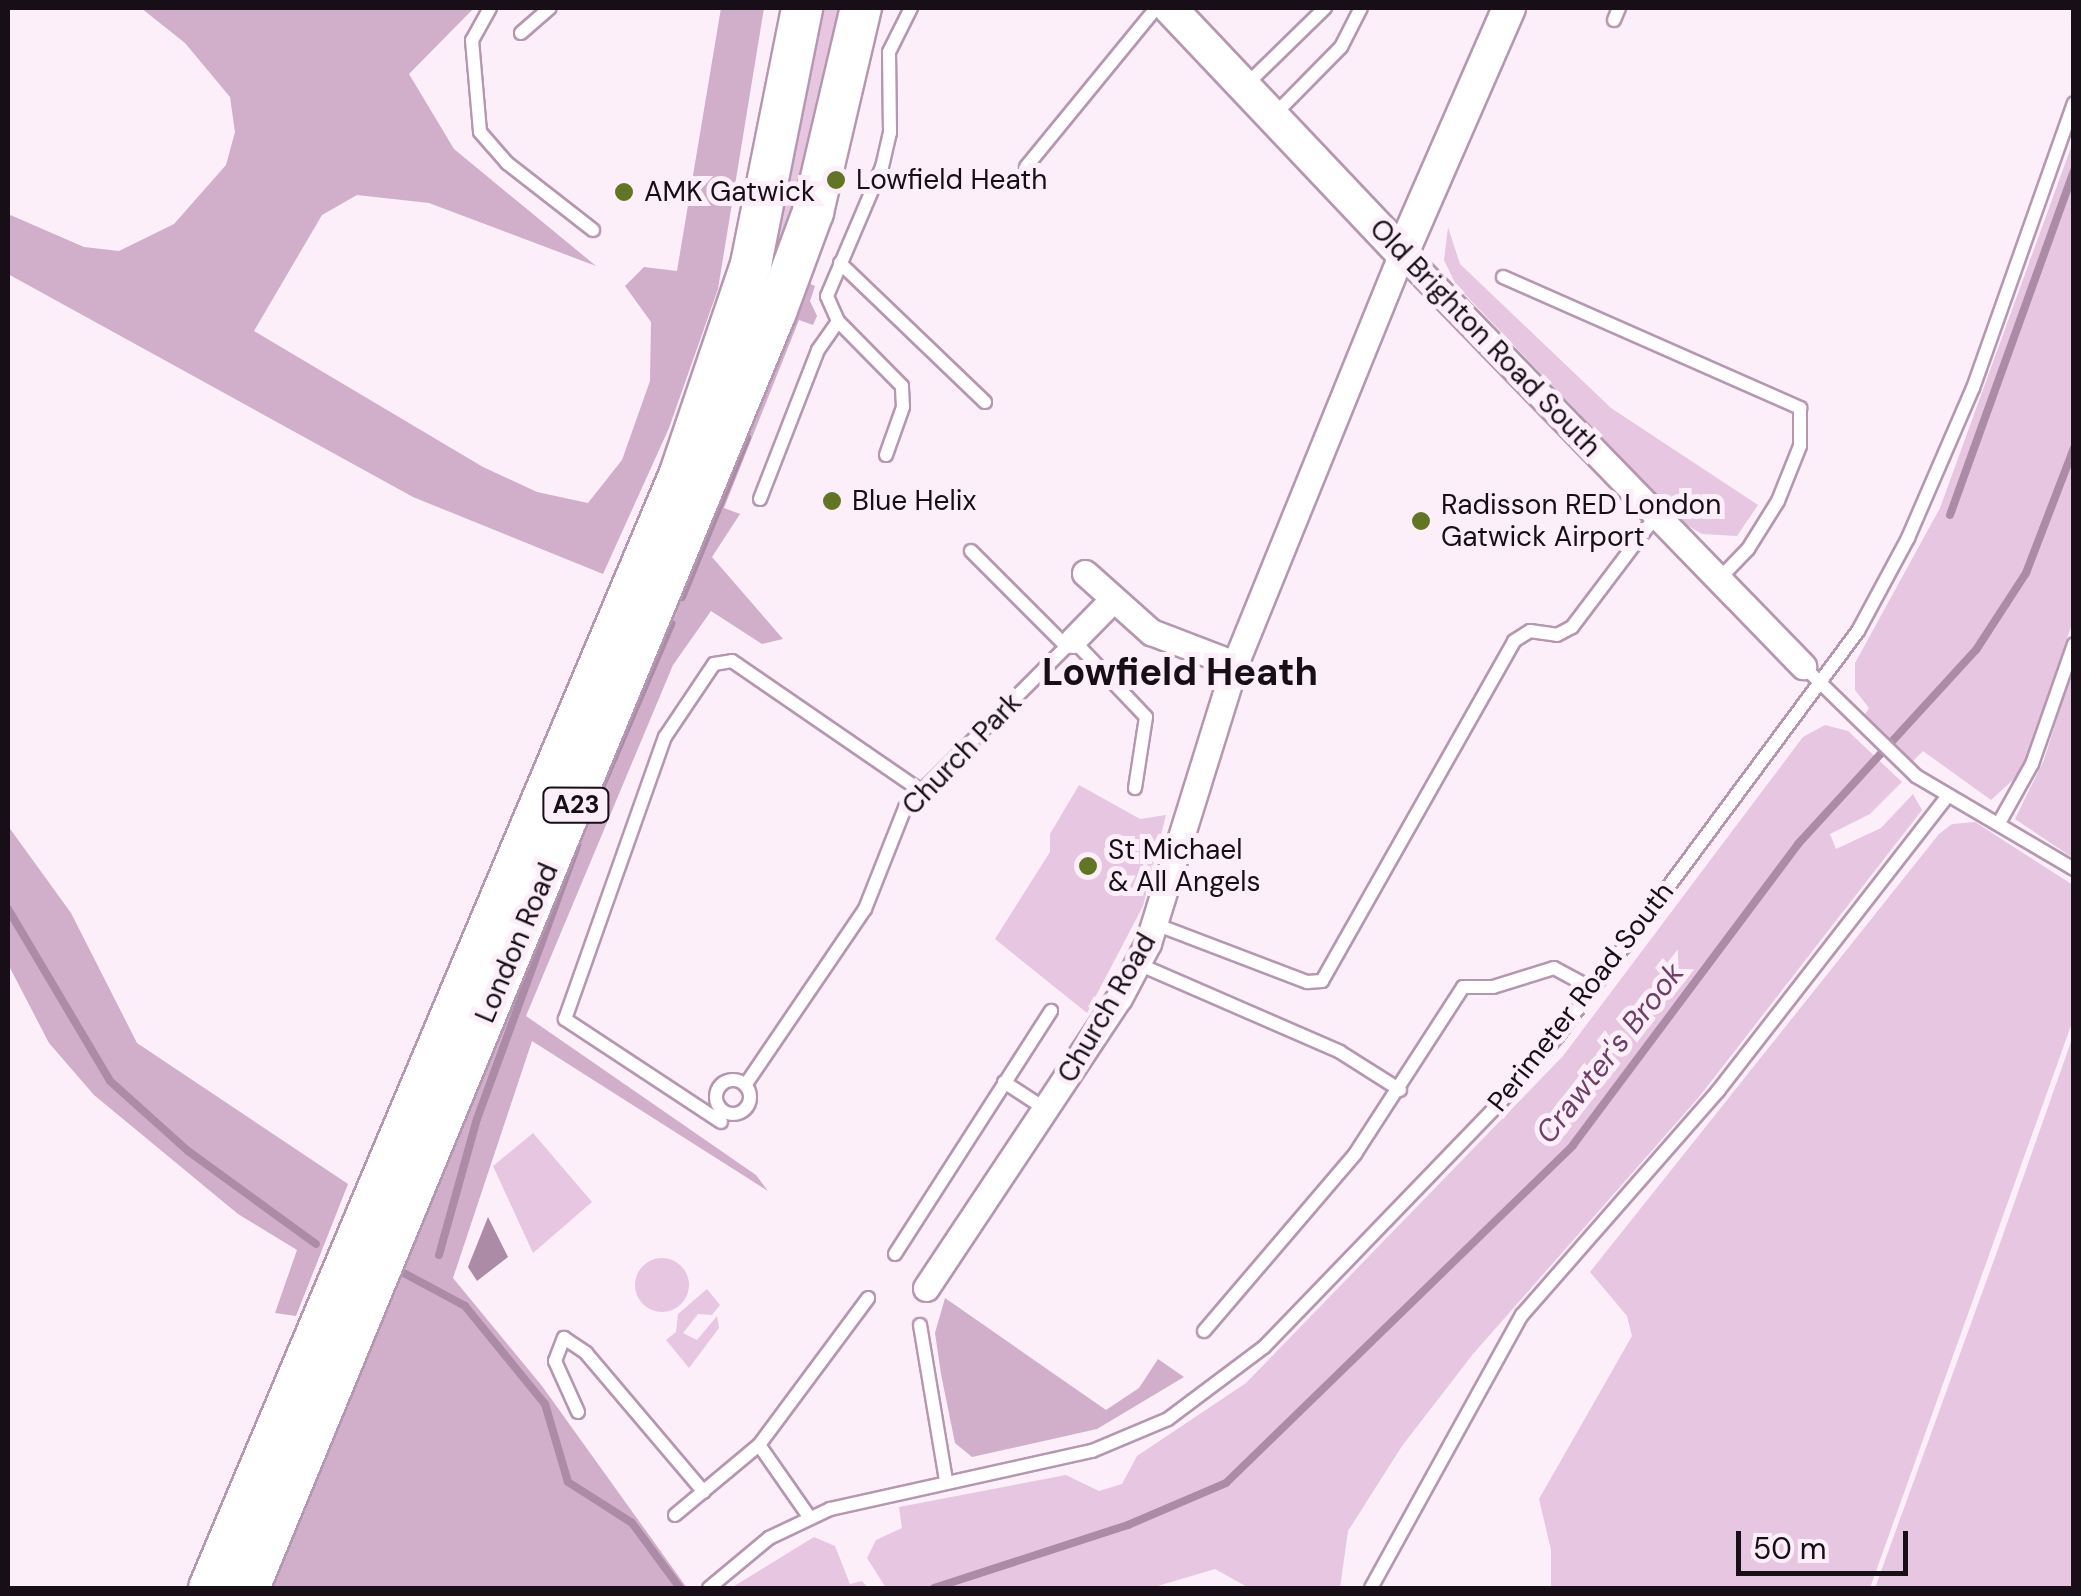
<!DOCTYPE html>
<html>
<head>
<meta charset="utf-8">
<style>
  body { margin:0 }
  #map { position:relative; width:2081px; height:1596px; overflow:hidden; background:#fceff9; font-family:"DM Sans",sans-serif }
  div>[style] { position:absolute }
  .green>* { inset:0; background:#e6c6e0 }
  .round { border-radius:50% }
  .forest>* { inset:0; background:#d1aeca }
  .water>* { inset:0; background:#ac8ba6 }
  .stream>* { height:8px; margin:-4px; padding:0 4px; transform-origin:4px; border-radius:4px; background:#ac8ba6 }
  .roads { filter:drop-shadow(2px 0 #b697b0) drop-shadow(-2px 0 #b697b0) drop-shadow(0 2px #b697b0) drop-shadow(0 -2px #b697b0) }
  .service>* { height:12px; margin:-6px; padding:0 6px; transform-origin:6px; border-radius:6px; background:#fff }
  .service>.ring { margin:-6px; padding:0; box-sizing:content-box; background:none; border:12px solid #fff; border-radius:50% }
  .minor>* { height:25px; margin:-12.5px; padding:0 12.5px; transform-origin:12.5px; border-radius:12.5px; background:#fff }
  .tertiary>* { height:32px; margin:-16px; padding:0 16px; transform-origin:16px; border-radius:16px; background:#fff }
  .primary>* { height:40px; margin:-20px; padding:0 20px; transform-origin:20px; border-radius:20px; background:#fff }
  .dots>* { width:28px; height:28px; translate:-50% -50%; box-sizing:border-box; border:5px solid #fceff9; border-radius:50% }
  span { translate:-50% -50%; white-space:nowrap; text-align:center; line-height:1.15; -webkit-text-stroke:10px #fceff9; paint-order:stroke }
  .shield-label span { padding:2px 8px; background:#fceff9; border:2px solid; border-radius:8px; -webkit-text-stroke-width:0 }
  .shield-label { font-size:25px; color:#180e17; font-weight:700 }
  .poi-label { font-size:28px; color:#180e17 }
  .left { translate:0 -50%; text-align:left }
  .street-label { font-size:28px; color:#180e17 }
  .water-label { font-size:30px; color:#6e4067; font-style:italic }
  .district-label { font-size:38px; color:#180e17; font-weight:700 }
  .frame { position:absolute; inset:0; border:10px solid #180e17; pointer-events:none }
  .scale { position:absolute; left:1736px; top:1531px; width:172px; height:45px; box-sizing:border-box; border:5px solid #180e17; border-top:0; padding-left:12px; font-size:30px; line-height:35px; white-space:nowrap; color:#180e17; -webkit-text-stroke:8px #fceff9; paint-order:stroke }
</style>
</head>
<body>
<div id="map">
  <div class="green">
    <i style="clip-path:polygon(814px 8px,845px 8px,796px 206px,751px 328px)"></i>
    <i style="clip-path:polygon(2073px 142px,2073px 620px,2026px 768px,1991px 800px,1923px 751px,1911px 763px,1863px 717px,1869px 708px,1855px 690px,1855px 663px,1940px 508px)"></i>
    <i style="clip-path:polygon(1448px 227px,1460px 264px,1611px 408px,1758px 505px,1737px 536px,1702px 534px,1685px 524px,1456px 285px,1444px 260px)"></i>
    <i style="clip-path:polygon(2073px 666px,2073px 858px,2015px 819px,2044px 760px)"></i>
    <i style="clip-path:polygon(1825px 725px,1848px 731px,1902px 782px,1870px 814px,1830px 834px,1836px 849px,1881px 828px,1913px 794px,1922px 810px,1699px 1097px,1473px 1354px,1402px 1446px,1348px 1531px,1340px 1588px,1249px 1588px,1215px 1569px,1151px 1588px,886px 1588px,867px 1558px,876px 1540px,902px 1528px,899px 1507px,1066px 1475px,1099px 1491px,1122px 1484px,1137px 1456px,1246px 1383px,1563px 1056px,1803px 737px)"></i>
    <i style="clip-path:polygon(1079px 785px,1140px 819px,1166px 815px,1143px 906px,1087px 1013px,995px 939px,1050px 852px,1050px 834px)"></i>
    <i style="clip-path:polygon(1975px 822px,2073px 885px,2073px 1020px,1870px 1588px,1551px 1588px,1551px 1550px,1539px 1499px,1632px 1336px,1627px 1316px,1590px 1272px,1939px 834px,1952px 824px)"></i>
    <i style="clip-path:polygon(2073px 1036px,2073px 1588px,1875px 1588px,1998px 1249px)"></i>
    <i style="clip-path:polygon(533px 1133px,592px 1202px,533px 1253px,493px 1166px)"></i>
    <i class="round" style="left:635px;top:1258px;width:54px;height:54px"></i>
    <i style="clip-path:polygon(707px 1289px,720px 1305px,712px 1315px,698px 1314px,683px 1333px,697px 1340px,717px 1316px,719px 1328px,689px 1368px,666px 1340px,676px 1332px,678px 1314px)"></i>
    <i style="clip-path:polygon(814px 1537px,835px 1546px,850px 1584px,862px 1581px,868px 1588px,731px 1588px)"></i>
  </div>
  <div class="forest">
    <i style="clip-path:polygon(141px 8px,474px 8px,409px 74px,454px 149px,596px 266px,429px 203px,357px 195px,322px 215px,254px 331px,483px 467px,537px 492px,588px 503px,622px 460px,650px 381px,651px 322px,625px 286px,644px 267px,677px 271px,721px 8px,764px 8px,718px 289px,669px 428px,603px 574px,413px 497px,8px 274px,8px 214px,84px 247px,119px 251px,174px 224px,226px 165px,235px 132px,230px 97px,185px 43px)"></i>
    <i style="clip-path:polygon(799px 279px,815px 286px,810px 301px,817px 316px,813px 325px,799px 320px,724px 508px,740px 514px,712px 557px,783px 639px,762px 644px,711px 611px,673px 665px,526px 1016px,756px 1175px,768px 1191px,532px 1041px,453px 1278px,542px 1386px,687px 1588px,263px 1588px)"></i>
    <i style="clip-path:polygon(8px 826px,71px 913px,137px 1043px,348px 1184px,296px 1316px,275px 1313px,297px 1250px,238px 1214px,94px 1095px,49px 1043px,8px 964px)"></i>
    <i style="clip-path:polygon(945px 1298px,1106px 1410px,1139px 1388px,1158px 1359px,1184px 1377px,1097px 1429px,972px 1457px,955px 1443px,941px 1374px,935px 1333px)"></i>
  </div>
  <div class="water">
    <i style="clip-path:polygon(488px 1217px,508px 1257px,477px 1281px,468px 1267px)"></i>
  </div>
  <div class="stream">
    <i style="left:1950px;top:515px;width:366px;rotate:-70.2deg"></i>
    <i style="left:682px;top:597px;width:172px;rotate:-67.8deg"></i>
    <i style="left:600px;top:790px;width:181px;rotate:-66.8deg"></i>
    <i style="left:8px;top:909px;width:200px;rotate:59.3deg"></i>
    <i style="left:110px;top:1081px;width:105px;rotate:41.9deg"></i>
    <i style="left:188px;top:1151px;width:158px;rotate:36deg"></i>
    <i style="left:439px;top:1255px;width:141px;rotate:-74.4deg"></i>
    <i style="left:477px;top:1119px;width:292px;rotate:-69.9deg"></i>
    <i style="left:400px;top:1271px;width:74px;rotate:28.3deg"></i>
    <i style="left:465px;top:1306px;width:127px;rotate:50.8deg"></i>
    <i style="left:545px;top:1404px;width:81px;rotate:73.6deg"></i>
    <i style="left:568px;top:1482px;width:76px;rotate:32.6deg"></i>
    <i style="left:632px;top:1523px;width:81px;rotate:53.6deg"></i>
    <i style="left:934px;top:1588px;width:204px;rotate:-18deg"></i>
    <i style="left:1128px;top:1525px;width:107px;rotate:-23.2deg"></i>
    <i style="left:1226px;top:1483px;width:484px;rotate:-44.2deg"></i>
    <i style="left:1573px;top:1145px;width:376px;rotate:-53.2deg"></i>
    <i style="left:1798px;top:844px;width:263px;rotate:-47.5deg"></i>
    <i style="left:1976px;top:650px;width:92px;rotate:-57deg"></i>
    <i style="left:2026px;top:573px;width:134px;rotate:-69deg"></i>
  </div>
  <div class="roads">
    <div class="service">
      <i style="left:490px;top:8px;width:37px;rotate:119deg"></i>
      <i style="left:472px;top:40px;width:92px;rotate:85deg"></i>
      <i style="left:480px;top:132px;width:41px;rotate:48.9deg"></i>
      <i style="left:507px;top:163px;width:109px;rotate:37.9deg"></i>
      <i style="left:1614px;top:20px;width:13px;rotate:-67deg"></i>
      <i style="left:521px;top:33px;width:38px;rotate:-41deg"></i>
      <i style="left:1245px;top:86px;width:112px;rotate:-44.3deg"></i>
      <i style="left:1275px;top:114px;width:94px;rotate:-45.4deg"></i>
      <i style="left:1341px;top:47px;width:44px;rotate:-62.9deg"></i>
      <i style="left:1026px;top:167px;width:205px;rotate:-50.7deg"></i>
      <i style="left:840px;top:263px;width:201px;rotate:43.8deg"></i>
      <i style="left:1503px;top:277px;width:325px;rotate:23.8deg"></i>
      <i style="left:1800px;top:408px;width:38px;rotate:90deg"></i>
      <i style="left:1800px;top:446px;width:59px;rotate:111.8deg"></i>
      <i style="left:1778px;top:501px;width:57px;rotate:122deg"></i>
      <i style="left:1748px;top:549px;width:42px;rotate:134deg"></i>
      <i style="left:886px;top:455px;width:51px;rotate:-70.5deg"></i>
      <i style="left:903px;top:407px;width:21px;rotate:-93deg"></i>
      <i style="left:902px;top:386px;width:91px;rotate:-134.6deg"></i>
      <i style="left:838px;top:321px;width:27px;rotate:-114deg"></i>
      <i style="left:827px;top:296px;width:140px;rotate:-66.9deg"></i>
      <i style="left:882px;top:167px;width:35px;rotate:-77deg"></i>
      <i style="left:890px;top:133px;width:81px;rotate:-90.7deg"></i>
      <i style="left:889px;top:52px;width:49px;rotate:-63.4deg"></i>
      <i style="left:760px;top:499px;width:160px;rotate:-68.7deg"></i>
      <i style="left:818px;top:350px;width:35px;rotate:-55deg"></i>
      <i style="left:971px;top:551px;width:136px;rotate:45deg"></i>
      <i style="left:1803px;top:666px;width:158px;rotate:44.2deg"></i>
      <i style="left:1916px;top:776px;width:183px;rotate:30.5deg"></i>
      <i style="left:1999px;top:823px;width:68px;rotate:-60.8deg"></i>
      <i style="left:2032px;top:764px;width:127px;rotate:-70.7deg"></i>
      <i style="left:1155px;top:924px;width:163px;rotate:20.9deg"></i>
      <i style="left:1307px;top:982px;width:15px;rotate:-4deg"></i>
      <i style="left:1322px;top:981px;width:390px;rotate:-60.5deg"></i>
      <i style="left:1514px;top:641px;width:19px;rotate:-32deg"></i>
      <i style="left:1530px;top:631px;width:27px;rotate:8deg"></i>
      <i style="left:1557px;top:635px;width:17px;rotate:-28deg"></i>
      <i style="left:1572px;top:627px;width:139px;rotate:-52.9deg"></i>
      <i style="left:1138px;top:964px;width:220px;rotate:23.5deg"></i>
      <i style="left:1340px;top:1052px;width:71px;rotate:32.3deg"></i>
      <i class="ring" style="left:716px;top:1080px;width:22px;height:22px"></i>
      <i style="left:1004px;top:1082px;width:51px;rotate:33.1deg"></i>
      <i style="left:746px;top:1084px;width:212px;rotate:-55.8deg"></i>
      <i style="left:865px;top:909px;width:109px;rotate:-68.4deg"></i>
      <i style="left:905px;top:808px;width:238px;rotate:-45deg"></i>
      <i style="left:1073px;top:640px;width:106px;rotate:46.5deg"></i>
      <i style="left:1146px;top:717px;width:72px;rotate:98.8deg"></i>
      <i style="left:721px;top:1122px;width:187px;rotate:-146.6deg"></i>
      <i style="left:565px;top:1019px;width:299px;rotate:-70.5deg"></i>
      <i style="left:665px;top:737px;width:88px;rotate:-56.1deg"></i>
      <i style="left:714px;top:664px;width:18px;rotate:-9deg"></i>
      <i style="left:732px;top:661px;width:229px;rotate:34.5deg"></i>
      <i style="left:895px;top:1254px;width:289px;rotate:-57.3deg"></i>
      <i style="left:920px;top:1325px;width:158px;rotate:80.5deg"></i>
      <i style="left:1204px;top:1331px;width:233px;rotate:-49.5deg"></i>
      <i style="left:1355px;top:1154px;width:199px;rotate:-57.1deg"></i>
      <i style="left:1463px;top:987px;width:30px"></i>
      <i style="left:1493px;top:987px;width:64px;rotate:-17.3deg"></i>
      <i style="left:1554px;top:968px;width:44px;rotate:28.3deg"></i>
      <i style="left:578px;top:1412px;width:56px;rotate:-114.3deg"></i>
      <i style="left:555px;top:1361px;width:25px;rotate:-69deg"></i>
      <i style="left:564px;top:1338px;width:27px;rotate:34deg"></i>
      <i style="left:586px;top:1353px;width:182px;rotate:49.7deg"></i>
      <i style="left:675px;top:1515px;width:109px;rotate:-39.8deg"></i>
      <i style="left:810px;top:1518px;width:89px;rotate:-124.9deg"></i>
      <i style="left:759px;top:1445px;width:183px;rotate:-53.4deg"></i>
      <i style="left:709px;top:1588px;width:78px;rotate:-39.8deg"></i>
      <i style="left:769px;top:1538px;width:68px;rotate:-25.4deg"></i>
      <i style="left:830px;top:1509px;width:268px;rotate:-12.5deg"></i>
      <i style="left:1092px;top:1451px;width:82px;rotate:-22.8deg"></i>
      <i style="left:1168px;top:1419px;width:120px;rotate:-36.9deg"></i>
      <i style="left:1264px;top:1347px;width:337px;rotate:-46deg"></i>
      <i style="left:1498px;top:1105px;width:90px;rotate:-49.1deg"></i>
      <i style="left:1557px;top:1037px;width:505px;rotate:-53.45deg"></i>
      <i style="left:1858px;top:631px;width:106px;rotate:-61.7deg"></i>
      <i style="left:1908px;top:538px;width:163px;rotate:-66.6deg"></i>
      <i style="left:1973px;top:388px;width:302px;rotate:-70.5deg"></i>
      <i style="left:1371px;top:1588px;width:312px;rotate:-61.1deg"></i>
      <i style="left:1522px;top:1315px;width:298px;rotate:-48.8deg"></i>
      <i style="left:1718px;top:1091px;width:374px;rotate:-52.1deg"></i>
    </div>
    <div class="minor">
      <i style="left:1085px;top:573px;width:89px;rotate:41.8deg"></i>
      <i style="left:1151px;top:632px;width:90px;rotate:20.9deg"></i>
      <i style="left:1073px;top:640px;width:56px;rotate:-45.7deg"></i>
      <i style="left:926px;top:1288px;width:348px;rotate:-56.4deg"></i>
      <i style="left:1119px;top:998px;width:62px;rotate:-62.2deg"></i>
      <i style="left:1148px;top:943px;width:292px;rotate:-72.7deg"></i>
      <i style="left:1235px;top:664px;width:444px;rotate:-67.9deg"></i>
      <i style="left:1402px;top:253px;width:576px;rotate:45.84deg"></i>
    </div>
    <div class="tertiary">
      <i style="left:1170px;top:8px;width:337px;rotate:46.6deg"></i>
      <i style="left:1402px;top:253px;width:267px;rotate:-66.4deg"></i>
    </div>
    <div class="primary">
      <i style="left:209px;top:1588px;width:1207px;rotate:-67.09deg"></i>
      <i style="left:679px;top:476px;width:224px;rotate:-71.2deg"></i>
      <i style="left:751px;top:264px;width:261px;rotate:-78.7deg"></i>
      <i style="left:249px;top:1588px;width:1381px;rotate:-67.56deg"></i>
      <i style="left:776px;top:312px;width:107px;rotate:-69.7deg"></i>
      <i style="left:813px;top:212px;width:210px;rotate:-76.8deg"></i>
    </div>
  </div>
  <div class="dots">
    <i style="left:836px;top:180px;background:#617525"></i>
    <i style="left:624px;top:192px;background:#617525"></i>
    <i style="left:832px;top:501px;background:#617525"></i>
    <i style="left:1421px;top:521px;background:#617525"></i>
    <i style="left:1088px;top:866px;background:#617525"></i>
  </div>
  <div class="shield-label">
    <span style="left:576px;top:805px">A23</span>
  </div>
  <div class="poi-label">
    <span class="left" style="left:856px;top:180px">Lowfield Heath</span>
    <span class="left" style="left:644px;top:192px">AMK Gatwick</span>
    <span class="left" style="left:852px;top:501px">Blue Helix</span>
    <span class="left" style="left:1441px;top:521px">Radisson RED London<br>Gatwick Airport</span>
    <span class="left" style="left:1108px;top:866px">St Michael<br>&amp; All Angels</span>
  </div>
  <div class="street-label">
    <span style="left:1485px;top:338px;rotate:46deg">Old Brighton Road South</span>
    <span style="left:962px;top:754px;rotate:-46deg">Church Park</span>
    <span style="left:517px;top:943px;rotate:-67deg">London Road</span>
    <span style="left:1581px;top:997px;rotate:-52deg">Perimeter Road South</span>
    <span style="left:1107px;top:1008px;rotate:-60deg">Church Road</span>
  </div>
  <div class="water-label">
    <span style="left:1610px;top:1053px;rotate:-52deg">Crawter's Brook</span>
  </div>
  <div class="district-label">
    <span style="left:1180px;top:673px">Lowfield Heath</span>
  </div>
  <div class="frame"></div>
  <div class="scale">50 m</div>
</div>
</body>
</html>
